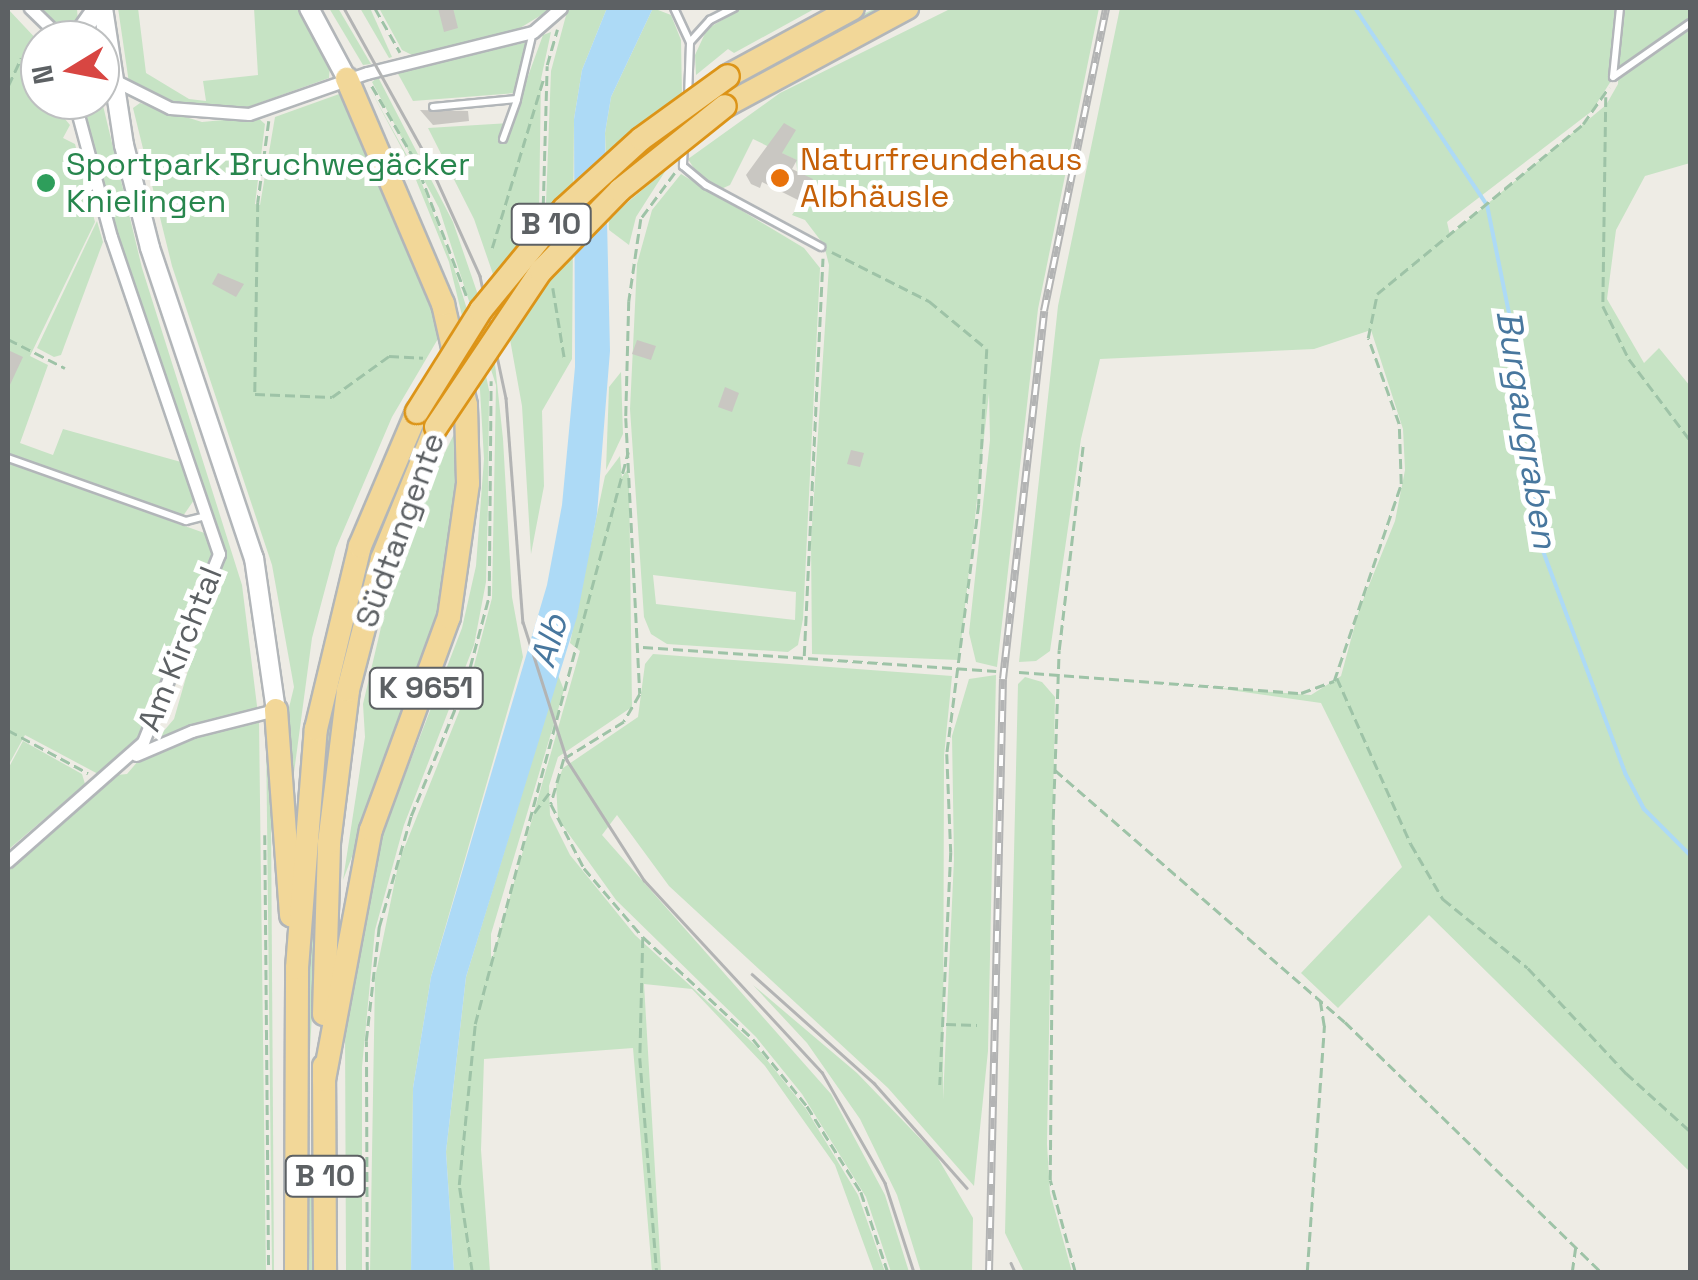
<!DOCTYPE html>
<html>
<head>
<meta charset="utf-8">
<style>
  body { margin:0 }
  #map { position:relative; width:1698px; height:1280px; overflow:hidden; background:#eeece5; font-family:"Space Grotesk",sans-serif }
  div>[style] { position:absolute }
  .green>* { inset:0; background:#c6e3c4 }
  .water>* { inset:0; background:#addaf6 }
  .stream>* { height:4px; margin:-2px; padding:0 2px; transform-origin:2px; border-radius:2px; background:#addaf6 }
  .building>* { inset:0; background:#c9c7c2 }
  .path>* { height:2.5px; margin-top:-1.25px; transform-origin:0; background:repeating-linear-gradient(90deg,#9ec3a7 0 10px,transparent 0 15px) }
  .roads { filter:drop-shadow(2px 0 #b2b6b9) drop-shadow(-2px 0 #b2b6b9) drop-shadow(0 2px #b2b6b9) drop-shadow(0 -2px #b2b6b9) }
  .lane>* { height:6px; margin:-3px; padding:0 3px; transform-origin:3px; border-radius:3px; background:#fff }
  .street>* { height:11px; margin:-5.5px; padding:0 5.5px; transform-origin:5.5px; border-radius:5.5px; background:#fff }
  .secondary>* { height:18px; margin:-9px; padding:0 9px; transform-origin:9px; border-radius:9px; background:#fff }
  .highway>* { height:22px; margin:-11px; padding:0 11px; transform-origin:11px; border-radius:11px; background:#f2d798 }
  .tram>* { height:2.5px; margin:-1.25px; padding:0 1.25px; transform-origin:1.25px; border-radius:1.25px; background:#b3b4b4 }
  .rail>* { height:8px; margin-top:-4px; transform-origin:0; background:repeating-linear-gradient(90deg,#fff 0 11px,#b3b4b4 0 22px); box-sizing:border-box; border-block:2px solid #b3b4b4 }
  .bridges { filter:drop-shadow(2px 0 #dc9418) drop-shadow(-2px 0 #dc9418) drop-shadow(0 2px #dc9418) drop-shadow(0 -2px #dc9418) }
  .highway-bridge>* { height:22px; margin:-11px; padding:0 11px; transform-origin:11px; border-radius:11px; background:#f2d798 }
  .dots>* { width:28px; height:28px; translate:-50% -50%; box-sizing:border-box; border:5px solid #fff; border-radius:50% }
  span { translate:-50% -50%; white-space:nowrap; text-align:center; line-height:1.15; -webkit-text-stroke:10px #fff; paint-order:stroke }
  .shield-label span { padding:2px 8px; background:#fff; border:2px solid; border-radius:8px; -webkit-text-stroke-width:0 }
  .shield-label { font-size:30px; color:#5d6164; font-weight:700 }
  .food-label { font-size:32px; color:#c56008 }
  .left { translate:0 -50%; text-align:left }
  .leisure-label { font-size:32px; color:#27864d }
  .street-label { font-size:32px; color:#5d6164 }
  .water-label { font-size:35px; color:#48779e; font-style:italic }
  .frame { position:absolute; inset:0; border:10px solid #5d6164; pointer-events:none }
  .north { position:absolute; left:20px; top:20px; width:100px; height:100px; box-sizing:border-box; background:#fff; border:2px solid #bec0c1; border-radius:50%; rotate:260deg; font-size:28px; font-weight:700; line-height:40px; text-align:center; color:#5d6164 }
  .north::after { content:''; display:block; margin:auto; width:35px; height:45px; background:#d84642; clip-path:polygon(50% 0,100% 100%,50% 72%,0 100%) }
</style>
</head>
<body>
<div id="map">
  <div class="green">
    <i style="clip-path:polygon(34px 8px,77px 8px,78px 25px,74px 32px,61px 32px)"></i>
    <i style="clip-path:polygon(118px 8px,138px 8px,146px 73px,189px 99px,206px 101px,203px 81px,258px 75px,254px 8px,299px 8px,330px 65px,329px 78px,242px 109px,195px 109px,165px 100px,129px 83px)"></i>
    <i style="clip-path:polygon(329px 8px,338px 8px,371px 64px,363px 65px)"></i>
    <i style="clip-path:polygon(360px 8px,370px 8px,392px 57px,389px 58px)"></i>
    <i style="clip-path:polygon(379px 8px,553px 8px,515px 31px,414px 56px,402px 50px)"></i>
    <i style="clip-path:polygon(568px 8px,607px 8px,582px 70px,574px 119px,572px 359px,542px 411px,544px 486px,531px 554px,522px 406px,504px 306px,474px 219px,428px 128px,511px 123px,543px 35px,551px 32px,541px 79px,539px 210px,546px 203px,551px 71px)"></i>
    <i style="clip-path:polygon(653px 8px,671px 15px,681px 40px,682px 97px,611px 149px,616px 212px,666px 170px,636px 217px,629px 245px,609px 230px,605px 133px,611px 97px)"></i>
    <i style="clip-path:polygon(742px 8px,816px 8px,734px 53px,728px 49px,696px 75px,695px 55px,707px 29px)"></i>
    <i style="clip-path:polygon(876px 8px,888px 8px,724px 94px,814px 38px)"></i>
    <i style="clip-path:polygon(952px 8px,1099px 8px,1038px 309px,997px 667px,976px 662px,969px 633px,990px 440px,989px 393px,959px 660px,812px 654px,811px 541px,829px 265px,824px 245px,805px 220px,792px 215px,801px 202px,796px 160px,753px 139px,730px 185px,721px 189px,700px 178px,688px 159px,780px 93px)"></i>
    <i style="clip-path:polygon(1120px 8px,1618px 8px,1611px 81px,1592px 111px,1447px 222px,1450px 235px,1606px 105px,1618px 84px,1622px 8px,1690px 8px,1690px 163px,1645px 176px,1616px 230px,1607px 299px,1644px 363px,1659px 348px,1690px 386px,1690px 1172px,1429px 915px,1338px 1008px,1301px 973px,1402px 867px,1321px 703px,1208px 687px,1311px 695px,1341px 676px,1359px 610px,1395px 521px,1405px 470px,1403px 429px,1371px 330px,1314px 349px,1100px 359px,1081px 439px,1050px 651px,1036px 661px,1019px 662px,1058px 306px)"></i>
    <i style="clip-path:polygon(8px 9px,40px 43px,34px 83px,40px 100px,49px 100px,70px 125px,63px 138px,75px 144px,95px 222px,30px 356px,48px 365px,20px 443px,53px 455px,63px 429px,181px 462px,194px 500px,183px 516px,8px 454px)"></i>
    <i style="clip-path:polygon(528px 42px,515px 93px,413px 101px,397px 72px)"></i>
    <i style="clip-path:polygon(378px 77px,453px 222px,488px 324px,495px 364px,503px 439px,512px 597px,523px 657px,431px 977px,413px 1088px,411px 1272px,370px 1272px,375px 978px,399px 861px,467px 692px,492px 598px,496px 385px,439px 208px,372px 82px)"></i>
    <i style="clip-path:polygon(370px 89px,421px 181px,455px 271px,482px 357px,489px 390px,488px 505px,486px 582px,474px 645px,404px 825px,375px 930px,362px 1067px,362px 1272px,346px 1272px,345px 1028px,353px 952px,380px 840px,462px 628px,476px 566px,484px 459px,480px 390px,449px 262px,408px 160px)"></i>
    <i style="clip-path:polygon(100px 93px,142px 268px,242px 585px,259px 722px,266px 1272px,8px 1272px,8px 868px,117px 775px,127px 774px,174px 719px,222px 552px,104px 192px,81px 100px,100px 100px)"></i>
    <i style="clip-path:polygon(342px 93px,363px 122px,442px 332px,392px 417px,336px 548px,312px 638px,291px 795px,286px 720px,294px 687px,272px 565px,172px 266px,133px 108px,140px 103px,202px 122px,257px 117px,265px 124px,255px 204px,260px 205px,275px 117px)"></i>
    <i style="clip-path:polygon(evenodd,681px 174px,804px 248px,820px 268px,803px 619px,798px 645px,788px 652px,667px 644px,651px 634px,644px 617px,630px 409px,637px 264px,652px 210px,681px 174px,653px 575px,796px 592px,795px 620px,656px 604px,653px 575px)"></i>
    <i style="clip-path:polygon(97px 221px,103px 242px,61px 355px,54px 357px,37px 348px)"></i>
    <i style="clip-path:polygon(621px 372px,623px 434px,606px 470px,609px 387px)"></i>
    <i style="clip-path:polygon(459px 424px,449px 579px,413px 698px,343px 880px,365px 737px,363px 704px,386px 606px,419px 505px)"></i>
    <i style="clip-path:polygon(419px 434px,368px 571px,342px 674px,324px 793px,309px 1068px,308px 914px,328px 716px,368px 551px)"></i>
    <i style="clip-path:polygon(620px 456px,622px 477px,627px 470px,629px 476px,632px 707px,558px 757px,549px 786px,550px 815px,570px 855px,635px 935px,755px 1045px,806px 1109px,858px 1195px,885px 1272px,874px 1272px,835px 1165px,765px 1066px,692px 989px,644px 984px,661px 1272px,652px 1272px,633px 1048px,484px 1059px,481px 1150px,490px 1272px,454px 1272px,446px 1152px,466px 977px,558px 675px,564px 690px,491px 934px,491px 963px,580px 651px,570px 643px,605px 476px)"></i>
    <i style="clip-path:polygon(8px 463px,210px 535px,214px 558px,161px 694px,131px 749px,100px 775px,25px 735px,8px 766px)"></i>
    <i style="clip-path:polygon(653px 654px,952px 676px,944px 756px,943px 1100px,954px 859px,952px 736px,969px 679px,996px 675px,988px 1051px,974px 1186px,888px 1088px,669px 886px,617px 815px,602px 835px,831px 1094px,885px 1195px,909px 1272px,891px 1272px,866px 1197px,802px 1094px,756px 1037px,616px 900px,558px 819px,556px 785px,563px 768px,638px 717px,645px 664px)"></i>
    <i style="clip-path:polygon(1025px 677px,1042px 682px,1055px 697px,1047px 1144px,1050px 1193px,1072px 1272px,1024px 1272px,1005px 1233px,1018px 684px)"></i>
    <i style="clip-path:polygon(266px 729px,271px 815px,274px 1272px,272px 1272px)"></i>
    <i style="clip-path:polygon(23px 741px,82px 774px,85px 784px,8px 850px,8px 769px)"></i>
    <i style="clip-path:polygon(753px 985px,857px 1073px,936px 1155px,973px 1218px,972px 1272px,921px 1272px,897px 1195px,860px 1119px,807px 1043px)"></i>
    <i style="clip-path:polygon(309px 1157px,314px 1192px,314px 1272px,307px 1272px)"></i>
  </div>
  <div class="water">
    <i style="clip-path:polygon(607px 8px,653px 8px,611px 97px,605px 133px,610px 351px,597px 514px,577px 617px,466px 977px,446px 1152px,454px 1272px,411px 1272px,413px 1088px,431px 977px,547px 585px,562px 505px,575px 367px,574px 119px,582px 70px)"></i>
  </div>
  <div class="stream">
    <i style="left:1355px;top:8px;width:237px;rotate:56.2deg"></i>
    <i style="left:1487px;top:205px;width:211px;rotate:78.5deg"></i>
    <i style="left:1529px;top:412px;width:120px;rotate:86.7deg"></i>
    <i style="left:1536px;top:532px;width:257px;rotate:69.7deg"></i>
    <i style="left:1625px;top:773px;width:41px;rotate:62.2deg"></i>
    <i style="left:1644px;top:809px;width:65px;rotate:45deg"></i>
  </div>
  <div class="building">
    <i style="clip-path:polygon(438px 8px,453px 8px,458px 28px,444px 32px)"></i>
    <i style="clip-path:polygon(420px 110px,468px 111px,469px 121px,433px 125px)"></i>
    <i style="clip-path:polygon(784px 123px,796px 130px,782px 153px,797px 160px,792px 169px,813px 179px,802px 202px,762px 182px,760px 188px,751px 184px,746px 175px)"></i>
    <i style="clip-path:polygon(218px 273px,244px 284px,236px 297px,212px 284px)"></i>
    <i style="clip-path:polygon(637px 340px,656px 346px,651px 360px,632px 354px)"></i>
    <i style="clip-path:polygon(8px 350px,23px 357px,8px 389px)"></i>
    <i style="clip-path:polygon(725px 387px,739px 393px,732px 412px,718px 407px)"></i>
    <i style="clip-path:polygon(851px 450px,864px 453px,860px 467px,847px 464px)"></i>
  </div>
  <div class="path">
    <i style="left:375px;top:8px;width:51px;rotate:60.4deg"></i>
    <i style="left:547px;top:65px;width:37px;rotate:-74deg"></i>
    <i style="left:8px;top:86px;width:31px;rotate:-65deg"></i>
    <i style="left:372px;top:86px;width:86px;rotate:59.8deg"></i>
    <i style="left:415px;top:160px;width:147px;rotate:69.2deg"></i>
    <i style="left:1606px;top:97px;width:209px;rotate:90.8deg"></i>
    <i style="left:1603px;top:306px;width:59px;rotate:63.9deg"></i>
    <i style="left:1629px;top:359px;width:101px;rotate:53deg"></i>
    <i style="left:269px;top:121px;width:82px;rotate:97.7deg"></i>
    <i style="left:258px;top:202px;width:192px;rotate:90.9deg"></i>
    <i style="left:255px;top:394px;width:77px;rotate:2.2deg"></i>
    <i style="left:332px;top:397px;width:70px;rotate:-35.7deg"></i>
    <i style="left:389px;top:356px;width:34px;rotate:3deg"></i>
    <i style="left:675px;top:173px;width:57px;rotate:126.5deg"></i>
    <i style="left:641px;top:219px;width:83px;rotate:98.3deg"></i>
    <i style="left:629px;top:301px;width:117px;rotate:91.5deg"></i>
    <i style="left:626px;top:418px;width:276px;rotate:87.1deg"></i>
    <i style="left:640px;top:694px;width:32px;rotate:120deg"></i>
    <i style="left:624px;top:722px;width:70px;rotate:148.3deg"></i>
    <i style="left:564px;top:759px;width:47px;rotate:106.1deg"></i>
    <i style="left:551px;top:804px;width:72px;rotate:62.7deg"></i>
    <i style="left:584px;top:868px;width:91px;rotate:49.5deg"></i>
    <i style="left:643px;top:937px;width:150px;rotate:42.8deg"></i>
    <i style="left:753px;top:1039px;width:86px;rotate:51.1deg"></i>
    <i style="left:807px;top:1106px;width:102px;rotate:57.9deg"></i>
    <i style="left:861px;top:1192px;width:84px;rotate:71.4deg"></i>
    <i style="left:543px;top:206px;width:140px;rotate:-88.4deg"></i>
    <i style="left:492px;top:248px;width:179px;rotate:-73.1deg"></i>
    <i style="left:832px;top:252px;width:109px;rotate:26.8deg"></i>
    <i style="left:929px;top:301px;width:75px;rotate:39.6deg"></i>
    <i style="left:987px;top:349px;width:155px;rotate:93deg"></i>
    <i style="left:979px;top:504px;width:252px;rotate:97.3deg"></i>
    <i style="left:947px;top:754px;width:98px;rotate:87.7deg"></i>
    <i style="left:951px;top:852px;width:233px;rotate:92.7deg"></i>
    <i style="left:553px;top:288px;width:74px;rotate:80.7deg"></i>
    <i style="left:8px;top:339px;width:64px;rotate:27deg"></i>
    <i style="left:643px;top:647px;width:354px;rotate:3.9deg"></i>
    <i style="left:804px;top:656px;width:398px;rotate:-87.3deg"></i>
    <i style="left:1019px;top:672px;width:283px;rotate:4.3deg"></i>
    <i style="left:1301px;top:693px;width:35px;rotate:-20deg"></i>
    <i style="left:1334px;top:681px;width:208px;rotate:-71.2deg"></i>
    <i style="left:1401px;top:484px;width:60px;rotate:-91.9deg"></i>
    <i style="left:1399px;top:424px;width:91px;rotate:-109.8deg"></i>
    <i style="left:1368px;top:338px;width:45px;rotate:-78.4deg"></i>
    <i style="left:1377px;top:294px;width:267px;rotate:-39.5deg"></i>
    <i style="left:1583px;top:124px;width:45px;rotate:-54.9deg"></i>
    <i style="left:1337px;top:678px;width:182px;rotate:66deg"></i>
    <i style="left:1411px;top:844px;width:64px;rotate:59.8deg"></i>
    <i style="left:1443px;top:899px;width:109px;rotate:39.1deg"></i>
    <i style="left:1528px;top:968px;width:144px;rotate:47deg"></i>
    <i style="left:1626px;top:1073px;width:86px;rotate:42.2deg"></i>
    <i style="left:8px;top:730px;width:91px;rotate:28.3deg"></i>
    <i style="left:1055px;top:770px;width:384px;rotate:41deg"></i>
    <i style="left:1345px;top:1022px;width:358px;rotate:44.3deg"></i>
    <i style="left:534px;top:813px;width:26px;rotate:-53deg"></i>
    <i style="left:265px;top:835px;width:437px;rotate:89.5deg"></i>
    <i style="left:643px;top:938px;width:120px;rotate:91.4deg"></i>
    <i style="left:640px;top:1058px;width:215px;rotate:85.5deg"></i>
    <i style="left:946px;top:1024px;width:31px;rotate:2deg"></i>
    <i style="left:367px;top:1272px;width:231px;rotate:-90.2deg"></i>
    <i style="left:366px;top:1041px;width:115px;rotate:-83.5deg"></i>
    <i style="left:379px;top:927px;width:116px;rotate:-73.9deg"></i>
    <i style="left:411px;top:816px;width:145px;rotate:-67.7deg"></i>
    <i style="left:466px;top:682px;width:89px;rotate:-75deg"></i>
    <i style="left:489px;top:596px;width:215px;rotate:-89.5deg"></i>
    <i style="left:472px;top:1272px;width:88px;rotate:-98.5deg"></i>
    <i style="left:459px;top:1185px;width:162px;rotate:-84.3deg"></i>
    <i style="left:475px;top:1024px;width:592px;rotate:-75.02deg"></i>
    <i style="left:1075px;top:1272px;width:95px;rotate:-105.2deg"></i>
    <i style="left:1050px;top:1180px;width:361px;rotate:-89.5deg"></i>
    <i style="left:1053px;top:819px;width:169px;rotate:-88deg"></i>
    <i style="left:1059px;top:650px;width:206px;rotate:-83.3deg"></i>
    <i style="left:1307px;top:1272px;width:247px;rotate:-86deg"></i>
    <i style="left:1324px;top:1026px;width:25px;rotate:-99deg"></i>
    <i style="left:1572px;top:1272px;width:28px;rotate:-82deg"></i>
  </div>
  <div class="roads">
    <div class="lane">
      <i style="left:674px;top:8px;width:38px;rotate:65deg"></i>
      <i style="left:690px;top:43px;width:55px;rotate:92.1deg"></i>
      <i style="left:1620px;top:8px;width:69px;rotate:95.8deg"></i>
      <i style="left:1613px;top:77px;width:94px;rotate:-35deg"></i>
      <i style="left:690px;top:42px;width:30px;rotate:-48deg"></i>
      <i style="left:710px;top:20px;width:27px;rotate:-27deg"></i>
      <i style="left:433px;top:107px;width:84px;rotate:-5.4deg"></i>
      <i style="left:517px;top:99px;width:69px;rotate:-76.6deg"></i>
      <i style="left:503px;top:139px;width:41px;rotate:-70.3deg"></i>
      <i style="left:684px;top:145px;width:21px;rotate:93deg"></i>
      <i style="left:683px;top:166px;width:30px;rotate:40deg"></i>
      <i style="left:706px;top:185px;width:131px;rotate:28.3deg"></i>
      <i style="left:8px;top:458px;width:189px;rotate:19.5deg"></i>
      <i style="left:186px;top:521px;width:21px;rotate:-14deg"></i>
    </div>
    <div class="street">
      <i style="left:30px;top:8px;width:46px;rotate:44.1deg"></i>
      <i style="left:100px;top:73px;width:78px;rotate:26.6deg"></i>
      <i style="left:170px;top:108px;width:79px;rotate:4.3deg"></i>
      <i style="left:249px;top:114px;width:125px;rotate:-19.2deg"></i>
      <i style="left:367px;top:73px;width:171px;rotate:-13.9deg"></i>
      <i style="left:533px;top:32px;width:37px;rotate:-41deg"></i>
      <i style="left:136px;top:755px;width:61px;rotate:-23.2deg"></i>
      <i style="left:192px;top:731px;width:86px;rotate:-14.2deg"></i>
      <i style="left:8px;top:861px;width:180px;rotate:-41.4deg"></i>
      <i style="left:143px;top:742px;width:203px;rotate:-68deg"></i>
      <i style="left:219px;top:554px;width:335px;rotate:-108.8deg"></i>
      <i style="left:111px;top:237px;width:142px;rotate:-105.1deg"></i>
    </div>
    <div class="secondary">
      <i style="left:103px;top:8px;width:139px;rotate:81.3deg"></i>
      <i style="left:124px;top:145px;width:106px;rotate:75.8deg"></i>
      <i style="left:150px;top:248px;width:327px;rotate:71.5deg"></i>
      <i style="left:254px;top:558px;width:154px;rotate:81.8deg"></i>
      <i style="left:309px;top:8px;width:81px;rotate:61.8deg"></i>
      <i style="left:75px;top:40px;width:39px;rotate:-55deg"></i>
    </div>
    <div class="highway">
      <i style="left:728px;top:76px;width:142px;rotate:-28.5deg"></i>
      <i style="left:725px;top:106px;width:207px;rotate:-28.3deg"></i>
      <i style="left:276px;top:710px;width:206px;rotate:85.8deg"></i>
      <i style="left:324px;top:1014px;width:171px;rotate:-88.3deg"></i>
      <i style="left:329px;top:843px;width:154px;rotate:-82.9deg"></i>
      <i style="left:348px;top:690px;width:135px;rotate:-75.5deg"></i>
      <i style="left:382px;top:559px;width:143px;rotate:-67.8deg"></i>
      <i style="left:324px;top:1066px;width:206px;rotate:89.7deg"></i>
      <i style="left:324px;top:1080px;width:254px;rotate:-79.4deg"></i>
      <i style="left:371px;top:830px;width:227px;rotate:-69.9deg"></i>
      <i style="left:449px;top:617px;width:135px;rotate:-81.9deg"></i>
      <i style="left:468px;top:483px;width:78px;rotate:-91.5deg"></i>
      <i style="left:466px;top:405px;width:104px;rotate:-102.8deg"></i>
      <i style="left:443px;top:304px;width:245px;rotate:-113.1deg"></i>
      <i style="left:296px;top:1272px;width:304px;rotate:-89.8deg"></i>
      <i style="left:297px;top:968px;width:240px;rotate:-85.5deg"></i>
      <i style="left:316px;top:729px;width:188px;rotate:-76.5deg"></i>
      <i style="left:360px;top:546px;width:146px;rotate:-67deg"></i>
    </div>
  </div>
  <div class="tram">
    <i style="left:344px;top:8px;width:167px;rotate:61deg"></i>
    <i style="left:425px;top:154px;width:134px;rotate:65.7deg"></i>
    <i style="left:480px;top:276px;width:125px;rotate:78deg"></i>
    <i style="left:506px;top:398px;width:225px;rotate:85.7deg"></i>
    <i style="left:523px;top:622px;width:145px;rotate:72.3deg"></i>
    <i style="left:567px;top:760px;width:143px;rotate:57.3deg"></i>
    <i style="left:644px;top:880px;width:262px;rotate:47.2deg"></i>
    <i style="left:822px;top:1072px;width:128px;rotate:60.4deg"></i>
    <i style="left:885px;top:1183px;width:94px;rotate:72deg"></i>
    <i style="left:752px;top:974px;width:164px;rotate:41.8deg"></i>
    <i style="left:874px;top:1083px;width:140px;rotate:48.5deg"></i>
    <i style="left:1011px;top:1263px;width:10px;rotate:66deg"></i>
  </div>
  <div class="rail">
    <i style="left:989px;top:1272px;width:593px;rotate:-88.65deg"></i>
    <i style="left:1003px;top:679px;width:370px;rotate:-83.6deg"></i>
    <i style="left:1044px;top:311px;width:309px;rotate:-78.4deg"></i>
  </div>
  <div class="bridges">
    <div class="highway-bridge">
      <i style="left:417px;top:412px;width:120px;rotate:-57.9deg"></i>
      <i style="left:481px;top:310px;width:131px;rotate:-50.6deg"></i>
      <i style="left:564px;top:209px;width:104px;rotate:-42.3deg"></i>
      <i style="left:641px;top:139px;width:107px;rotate:-35.9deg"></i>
      <i style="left:436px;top:427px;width:188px;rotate:-56.1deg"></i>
      <i style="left:541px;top:271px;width:113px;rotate:-45.7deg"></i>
      <i style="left:620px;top:190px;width:134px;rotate:-38.7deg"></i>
    </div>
  </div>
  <div class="dots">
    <i style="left:780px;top:178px;background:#e8710a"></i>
    <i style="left:46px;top:183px;background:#2e9e5b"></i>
  </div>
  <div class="shield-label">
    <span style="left:551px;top:224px">B 10</span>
    <span style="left:426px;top:688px">K 9651</span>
    <span style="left:325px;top:1176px">B 10</span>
  </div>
  <div class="food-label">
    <span class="left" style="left:800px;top:178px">Naturfreundehaus<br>Albhäusle</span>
  </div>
  <div class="leisure-label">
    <span class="left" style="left:66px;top:183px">Sportpark Bruchwegäcker<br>Knielingen</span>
  </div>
  <div class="street-label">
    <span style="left:400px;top:530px;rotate:-70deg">Südtangente</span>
    <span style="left:180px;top:649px;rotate:-68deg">Am Kirchtal</span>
  </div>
  <div class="water-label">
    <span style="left:1527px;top:429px;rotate:81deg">Burgaugraben</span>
    <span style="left:549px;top:641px;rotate:-74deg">Alb</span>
  </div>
  <div class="frame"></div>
  <div class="north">N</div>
</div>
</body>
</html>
